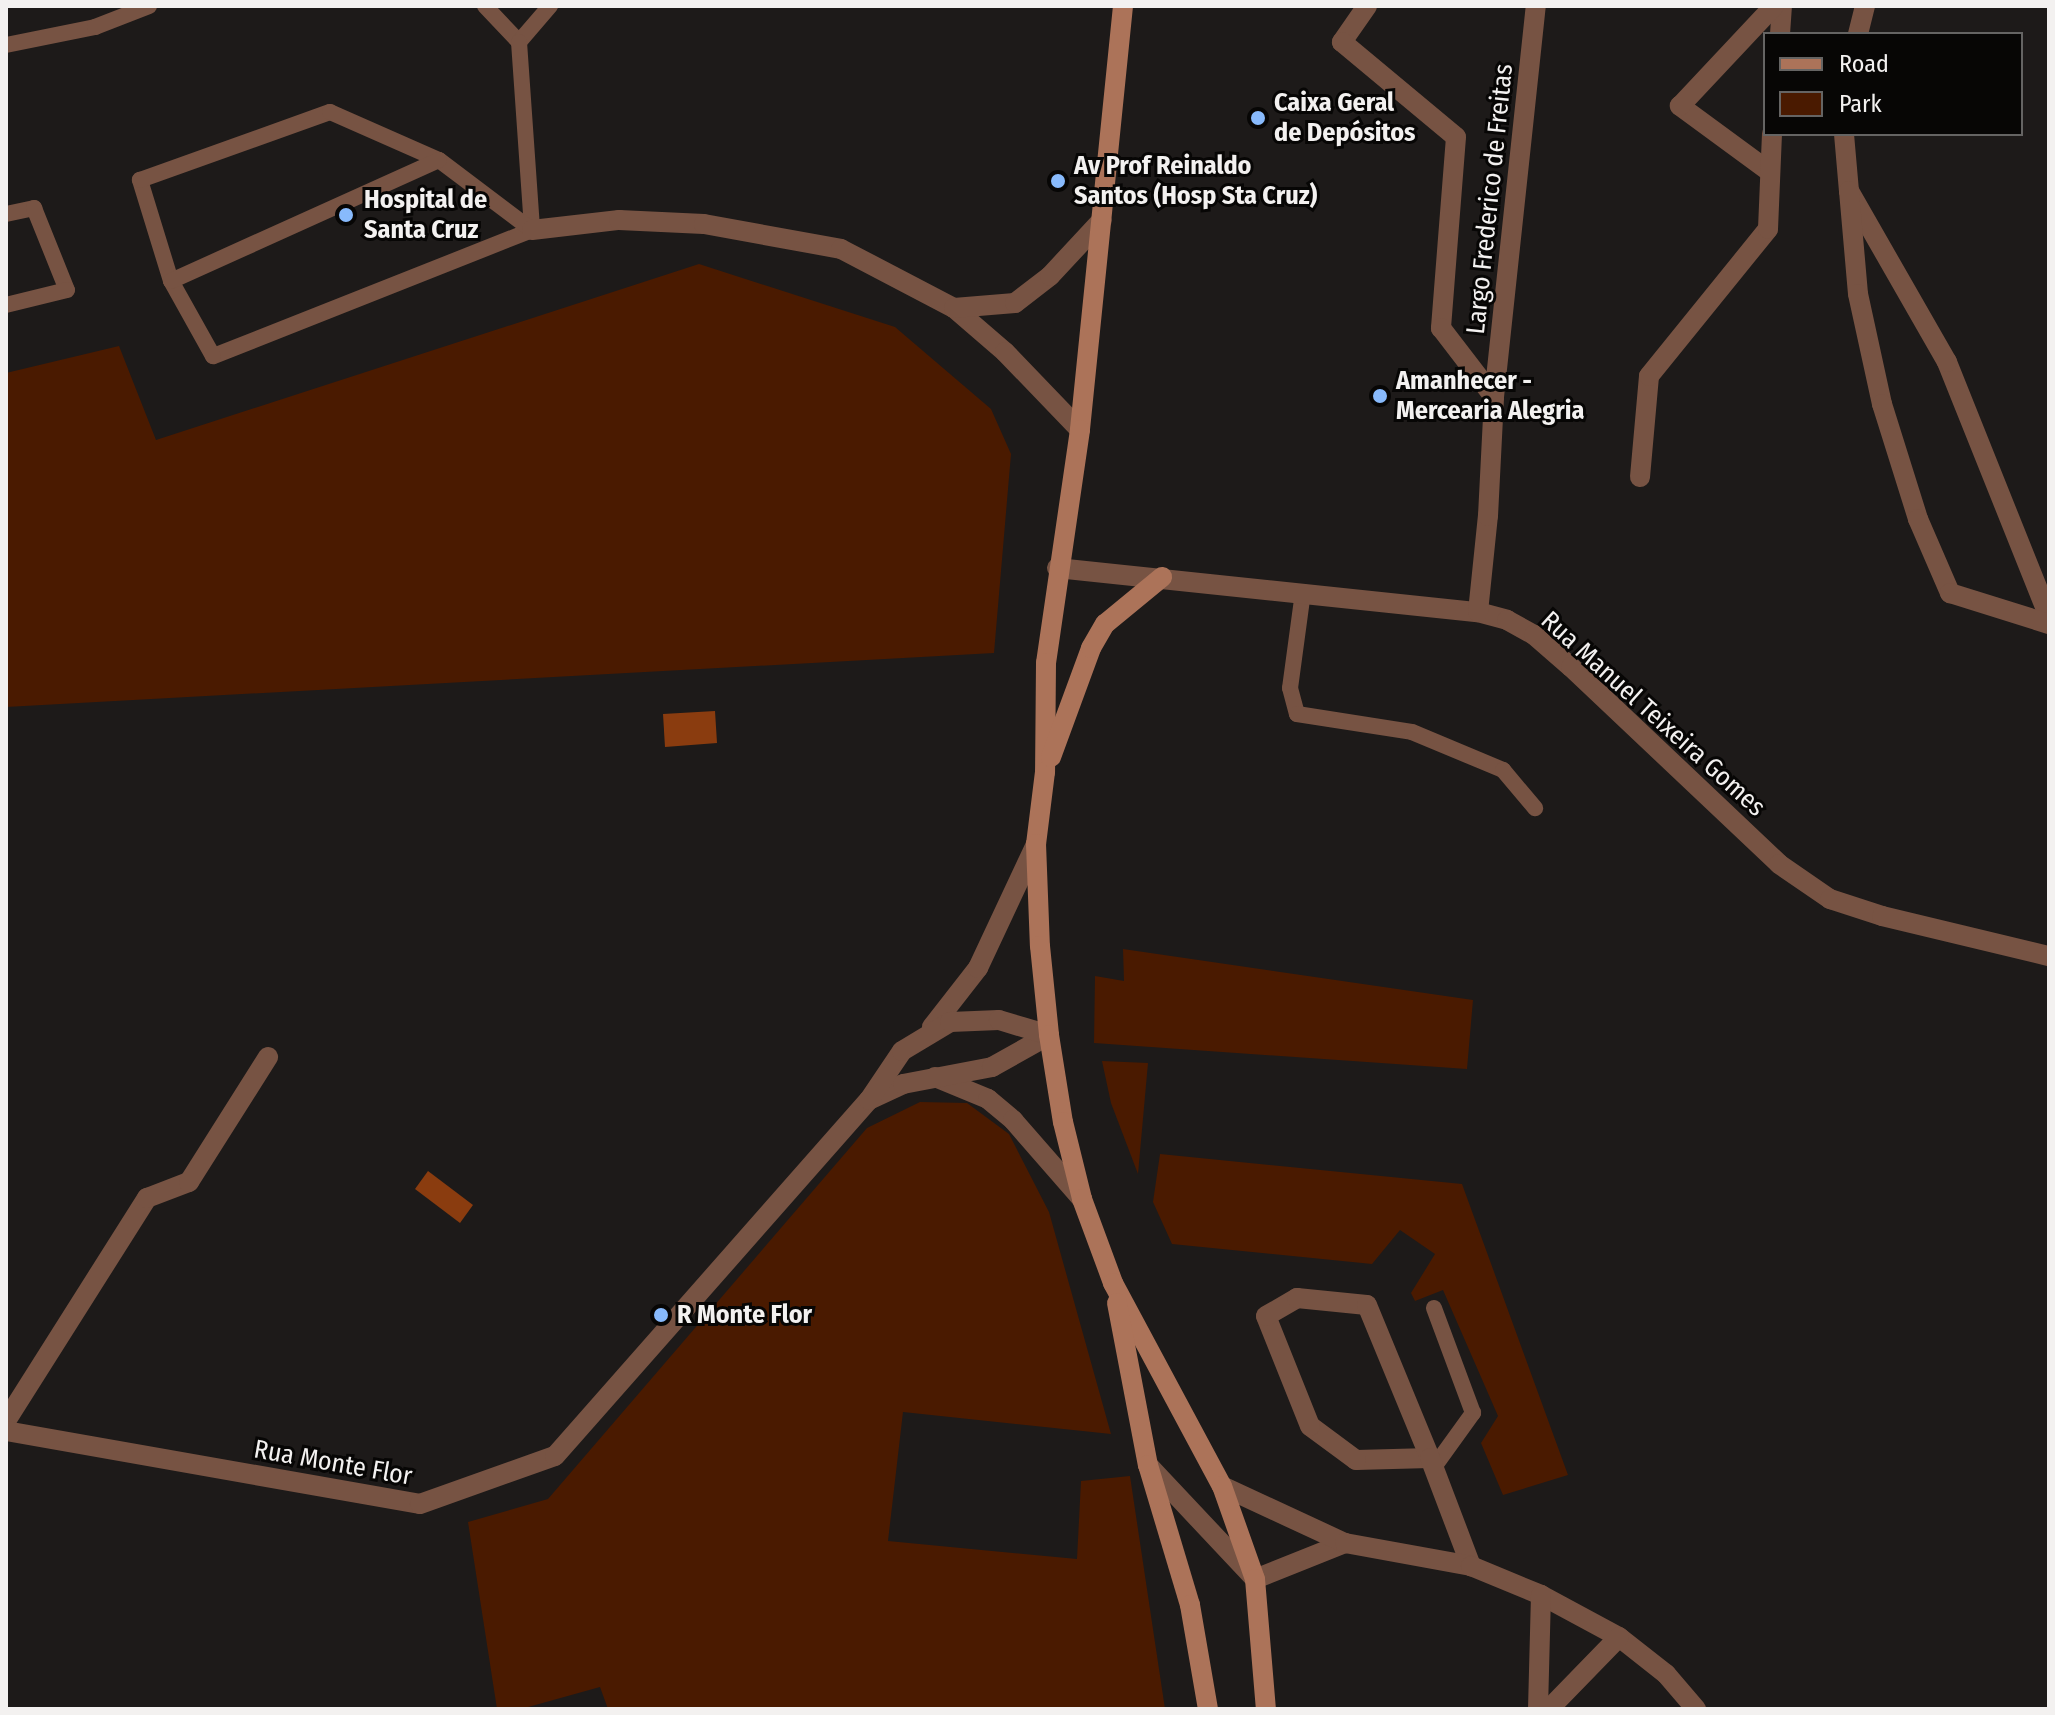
<!DOCTYPE html>
<html>
<head>
<meta charset="utf-8">
<style>
  body { margin:0 }
  #map { position:relative; width:2055px; height:1715px; overflow:hidden; background:#1d1a19; font-family:"Fira Sans Condensed",sans-serif }
  div>[style] { position:absolute }
  .green>* { inset:0; background:#4a1a00 }
  .water>* { inset:0; background:#8a3c0f }
  .lane>* { height:16px; margin:-8px; padding:0 8px; transform-origin:8px; border-radius:8px; background:#775343 }
  .street>* { height:20px; margin:-10px; padding:0 10px; transform-origin:10px; border-radius:10px; background:#775343 }
  .secondary>* { height:20px; margin:-10px; padding:0 10px; transform-origin:10px; border-radius:10px; background:#ac7359 }
  .dots>* { width:22px; height:22px; translate:-50% -50%; box-sizing:border-box; border:4px solid #070605; border-radius:50% }
  span { translate:-50% -50%; white-space:nowrap; text-align:center; line-height:1.15; -webkit-text-stroke:6px #070605; paint-order:stroke }
  .poi-label { font-size:26px; color:#f3f1f0; font-weight:700 }
  .left { translate:0 -50%; text-align:left }
  .street-label { font-size:26px; color:#f3f1f0 }
  .frame { position:absolute; inset:0; border:8px solid #f3f1f0; pointer-events:none }
  .legend { position:absolute; left:1763px; top:32px; width:260px; height:104px; box-sizing:border-box; background:#070605; border:2px solid #656463; margin:0; padding:10px 14px; list-style:none; font-size:24px; color:#f3f1f0 }
  .legend li { display:flex; align-items:center; gap:16px; height:40px }
  .legend b { width:40px; border:2px solid #656463 }
</style>
</head>
<body>
<div id="map">
  <div class="green">
    <i style="clip-path:polygon(699px 264px,895px 327px,991px 409px,1011px 454px,994px 653px,6px 707px,6px 373px,119px 346px,156px 440px)"></i>
    <i style="clip-path:polygon(1123px 949px,1473px 1000px,1467px 1069px,1094px 1043px,1095px 976px,1124px 981px)"></i>
    <i style="clip-path:polygon(1102px 1061px,1148px 1063px,1138px 1174px,1111px 1103px)"></i>
    <i style="clip-path:polygon(920px 1102px,967px 1103px,1009px 1134px,1049px 1212px,1111px 1434px,903px 1412px,888px 1541px,1077px 1559px,1081px 1481px,1130px 1476px,1165px 1709px,608px 1709px,600px 1687px,521px 1709px,497px 1709px,468px 1522px,548px 1499px,867px 1128px)"></i>
    <i style="clip-path:polygon(1160px 1154px,1462px 1184px,1568px 1475px,1503px 1495px,1481px 1443px,1498px 1416px,1443px 1290px,1415px 1301px,1411px 1293px,1435px 1254px,1400px 1230px,1372px 1264px,1172px 1244px,1153px 1202px)"></i>
  </div>
  <div class="water">
    <i style="clip-path:polygon(715px 711px,717px 743px,665px 747px,663px 714px)"></i>
    <i style="clip-path:polygon(428px 1171px,473px 1205px,460px 1223px,415px 1189px)"></i>
  </div>
  <div class="lane">
    <i style="left:485px;top:6px;width:50px;rotate:46.6deg"></i>
    <i style="left:519px;top:42px;width:48px;rotate:-49.3deg"></i>
    <i style="left:519px;top:42px;width:188px;rotate:86deg"></i>
    <i style="left:532px;top:230px;width:343px;rotate:158.4deg"></i>
    <i style="left:213px;top:356px;width:86px;rotate:-119.2deg"></i>
    <i style="left:171px;top:281px;width:106px;rotate:-107.1deg"></i>
    <i style="left:140px;top:180px;width:202px;rotate:-19.7deg"></i>
    <i style="left:330px;top:112px;width:119px;rotate:23.8deg"></i>
    <i style="left:439px;top:160px;width:116px;rotate:37deg"></i>
    <i style="left:6px;top:45px;width:91px;rotate:-11.4deg"></i>
    <i style="left:95px;top:27px;width:58px;rotate:-21.3deg"></i>
    <i style="left:6px;top:214px;width:29px;rotate:-12deg"></i>
    <i style="left:34px;top:208px;width:88px;rotate:68.1deg"></i>
    <i style="left:67px;top:290px;width:63px;rotate:166.2deg"></i>
    <i style="left:171px;top:281px;width:294px;rotate:-24.3deg"></i>
    <i style="left:1303px;top:592px;width:97px;rotate:97.7deg"></i>
    <i style="left:1290px;top:688px;width:27px;rotate:75deg"></i>
    <i style="left:1297px;top:714px;width:116px;rotate:8.9deg"></i>
    <i style="left:1412px;top:732px;width:99px;rotate:22.7deg"></i>
    <i style="left:1503px;top:770px;width:50px;rotate:49.9deg"></i>
    <i style="left:1434px;top:1467px;width:67px;rotate:-54.2deg"></i>
    <i style="left:1473px;top:1413px;width:112px;rotate:-110.4deg"></i>
  </div>
  <div class="street">
    <i style="left:1367px;top:6px;width:44px;rotate:124.8deg"></i>
    <i style="left:1342px;top:42px;width:148px;rotate:39.8deg"></i>
    <i style="left:1456px;top:137px;width:192px;rotate:94.5deg"></i>
    <i style="left:1441px;top:328px;width:87px;rotate:52.5deg"></i>
    <i style="left:1780px;top:34px;width:28px;rotate:-86deg"></i>
    <i style="left:1858px;top:34px;width:29px;rotate:-76deg"></i>
    <i style="left:1844px;top:134px;width:57px;rotate:85deg"></i>
    <i style="left:1770px;top:172px;width:112px;rotate:-143.7deg"></i>
    <i style="left:1680px;top:106px;width:137px;rotate:-46.8deg"></i>
    <i style="left:532px;top:230px;width:88px;rotate:-6.6deg"></i>
    <i style="left:619px;top:220px;width:85px;rotate:2.7deg"></i>
    <i style="left:704px;top:224px;width:139px;rotate:10.3deg"></i>
    <i style="left:841px;top:249px;width:127px;rotate:27.6deg"></i>
    <i style="left:954px;top:308px;width:67px;rotate:40.8deg"></i>
    <i style="left:1005px;top:352px;width:108px;rotate:46.1deg"></i>
    <i style="left:954px;top:308px;width:61px;rotate:-4.7deg"></i>
    <i style="left:1015px;top:303px;width:44px;rotate:-37.6deg"></i>
    <i style="left:1050px;top:276px;width:76px;rotate:-47.1deg"></i>
    <i style="left:1640px;top:477px;width:101px;rotate:-84.9deg"></i>
    <i style="left:1649px;top:376px;width:189px;rotate:-51deg"></i>
    <i style="left:1768px;top:229px;width:95px;rotate:-87.6deg"></i>
    <i style="left:1057px;top:568px;width:423px;rotate:6deg"></i>
    <i style="left:1478px;top:612px;width:30px;rotate:15deg"></i>
    <i style="left:1507px;top:620px;width:31px;rotate:29deg"></i>
    <i style="left:1534px;top:635px;width:49px;rotate:40.9deg"></i>
    <i style="left:1571px;top:667px;width:286px;rotate:43.4deg"></i>
    <i style="left:1779px;top:864px;width:62px;rotate:34.5deg"></i>
    <i style="left:1830px;top:899px;width:55px;rotate:18.1deg"></i>
    <i style="left:1882px;top:916px;width:172px;rotate:13.5deg"></i>
    <i style="left:1478px;top:612px;width:97px;rotate:-84.1deg"></i>
    <i style="left:1488px;top:516px;width:119px;rotate:-87.1deg"></i>
    <i style="left:1494px;top:397px;width:393px;rotate:-83.9deg"></i>
    <i style="left:2049px;top:617px;width:275px;rotate:-111.8deg"></i>
    <i style="left:1947px;top:362px;width:197px;rotate:-119.8deg"></i>
    <i style="left:1849px;top:191px;width:103px;rotate:85deg"></i>
    <i style="left:1858px;top:294px;width:113px;rotate:77.7deg"></i>
    <i style="left:1882px;top:404px;width:121px;rotate:72.6deg"></i>
    <i style="left:1918px;top:519px;width:81px;rotate:66.6deg"></i>
    <i style="left:1950px;top:593px;width:104px;rotate:17.4deg"></i>
    <i style="left:932px;top:1027px;width:75px;rotate:-52.1deg"></i>
    <i style="left:978px;top:968px;width:137px;rotate:-64.9deg"></i>
    <i style="left:935px;top:1077px;width:57px;rotate:22.5deg"></i>
    <i style="left:988px;top:1099px;width:33px;rotate:40deg"></i>
    <i style="left:1013px;top:1120px;width:105px;rotate:48.9deg"></i>
    <i style="left:869px;top:1100px;width:38px;rotate:-25deg"></i>
    <i style="left:903px;top:1084px;width:91px;rotate:-10.8deg"></i>
    <i style="left:992px;top:1067px;width:65px;rotate:-29.3deg"></i>
    <i style="left:6px;top:1421px;width:264px;rotate:-57.7deg"></i>
    <i style="left:147px;top:1198px;width:45px;rotate:-20.9deg"></i>
    <i style="left:189px;top:1182px;width:148px;rotate:-57.7deg"></i>
    <i style="left:6px;top:1431px;width:420px;rotate:10deg"></i>
    <i style="left:420px;top:1504px;width:143px;rotate:-19.6deg"></i>
    <i style="left:555px;top:1456px;width:475px;rotate:-48.6deg"></i>
    <i style="left:869px;top:1100px;width:59px;rotate:-56deg"></i>
    <i style="left:902px;top:1051px;width:56px;rotate:-31.1deg"></i>
    <i style="left:950px;top:1022px;width:49px;rotate:-2.3deg"></i>
    <i style="left:999px;top:1020px;width:52px;rotate:16.7deg"></i>
    <i style="left:1430px;top:1458px;width:74px;rotate:178.5deg"></i>
    <i style="left:1356px;top:1460px;width:57px;rotate:-143.5deg"></i>
    <i style="left:1310px;top:1426px;width:118px;rotate:-111.8deg"></i>
    <i style="left:1266px;top:1316px;width:36px;rotate:-30deg"></i>
    <i style="left:1297px;top:1298px;width:70px;rotate:5.7deg"></i>
    <i style="left:1367px;top:1305px;width:165px;rotate:67.6deg"></i>
    <i style="left:1430px;top:1458px;width:116px;rotate:69.2deg"></i>
    <i style="left:1148px;top:1465px;width:156px;rotate:46.8deg"></i>
    <i style="left:1255px;top:1579px;width:97px;rotate:-21.8deg"></i>
    <i style="left:1222px;top:1486px;width:136px;rotate:24.9deg"></i>
    <i style="left:1345px;top:1543px;width:128px;rotate:10.3deg"></i>
    <i style="left:1471px;top:1566px;width:76px;rotate:22.5deg"></i>
    <i style="left:1541px;top:1595px;width:89px;rotate:28.3deg"></i>
    <i style="left:1619px;top:1637px;width:60px;rotate:38.2deg"></i>
    <i style="left:1666px;top:1674px;width:46px;rotate:49.4deg"></i>
    <i style="left:1538px;top:1709px;width:114px;rotate:-88.5deg"></i>
    <i style="left:1549px;top:1709px;width:100px;rotate:-45.8deg"></i>
  </div>
  <div class="secondary">
    <i style="left:1123px;top:6px;width:426px;rotate:95.8deg"></i>
    <i style="left:1080px;top:430px;width:235px;rotate:98.3deg"></i>
    <i style="left:1046px;top:663px;width:109px;rotate:90.5deg"></i>
    <i style="left:1045px;top:772px;width:73px;rotate:97.1deg"></i>
    <i style="left:1036px;top:844px;width:102px;rotate:87.8deg"></i>
    <i style="left:1040px;top:946px;width:89px;rotate:84.2deg"></i>
    <i style="left:1049px;top:1035px;width:88px;rotate:80.9deg"></i>
    <i style="left:1063px;top:1122px;width:79px;rotate:76.1deg"></i>
    <i style="left:1082px;top:1199px;width:90px;rotate:69.7deg"></i>
    <i style="left:1113px;top:1283px;width:230px;rotate:61.8deg"></i>
    <i style="left:1222px;top:1486px;width:99px;rotate:70.5deg"></i>
    <i style="left:1255px;top:1579px;width:130px;rotate:85.2deg"></i>
    <i style="left:1051px;top:757px;width:116px;rotate:-69.8deg"></i>
    <i style="left:1091px;top:648px;width:28px;rotate:-60deg"></i>
    <i style="left:1105px;top:624px;width:74px;rotate:-39.5deg"></i>
    <i style="left:1117px;top:1303px;width:165px;rotate:79.2deg"></i>
    <i style="left:1148px;top:1465px;width:146px;rotate:73.3deg"></i>
    <i style="left:1190px;top:1605px;width:106px;rotate:80.2deg"></i>
  </div>
  <div class="dots">
    <i style="left:1258px;top:118px;background:#88bafc"></i>
    <i style="left:1058px;top:181px;background:#88bafc"></i>
    <i style="left:346px;top:215px;background:#88bafc"></i>
    <i style="left:1380px;top:396px;background:#88bafc"></i>
    <i style="left:661px;top:1315px;background:#88bafc"></i>
  </div>
  <div class="poi-label">
    <span class="left" style="left:1274px;top:118px">Caixa Geral<br>de Depósitos</span>
    <span class="left" style="left:1074px;top:181px">Av Prof Reinaldo<br>Santos (Hosp Sta Cruz)</span>
    <span class="left" style="left:364px;top:215px">Hospital de<br>Santa Cruz</span>
    <span class="left" style="left:1396px;top:396px">Amanhecer -<br>Mercearia Alegria</span>
    <span class="left" style="left:677px;top:1315px">R Monte Flor</span>
  </div>
  <div class="street-label">
    <span style="left:1490px;top:199px;rotate:-84deg">Largo Frederico de Freitas</span>
    <span style="left:1653px;top:714px;rotate:42deg">Rua Manuel Teixeira Gomes</span>
    <span style="left:333px;top:1463px;rotate:10deg">Rua Monte Flor</span>
  </div>
  <div class="frame"></div>
  <ul class="legend">
  <li><b style="height:10px;background:#ac7359"></b>Road</li>
  <li><b style="height:22px;background:#4a1a00"></b>Park</li>
  </ul>
</div>
</body>
</html>
